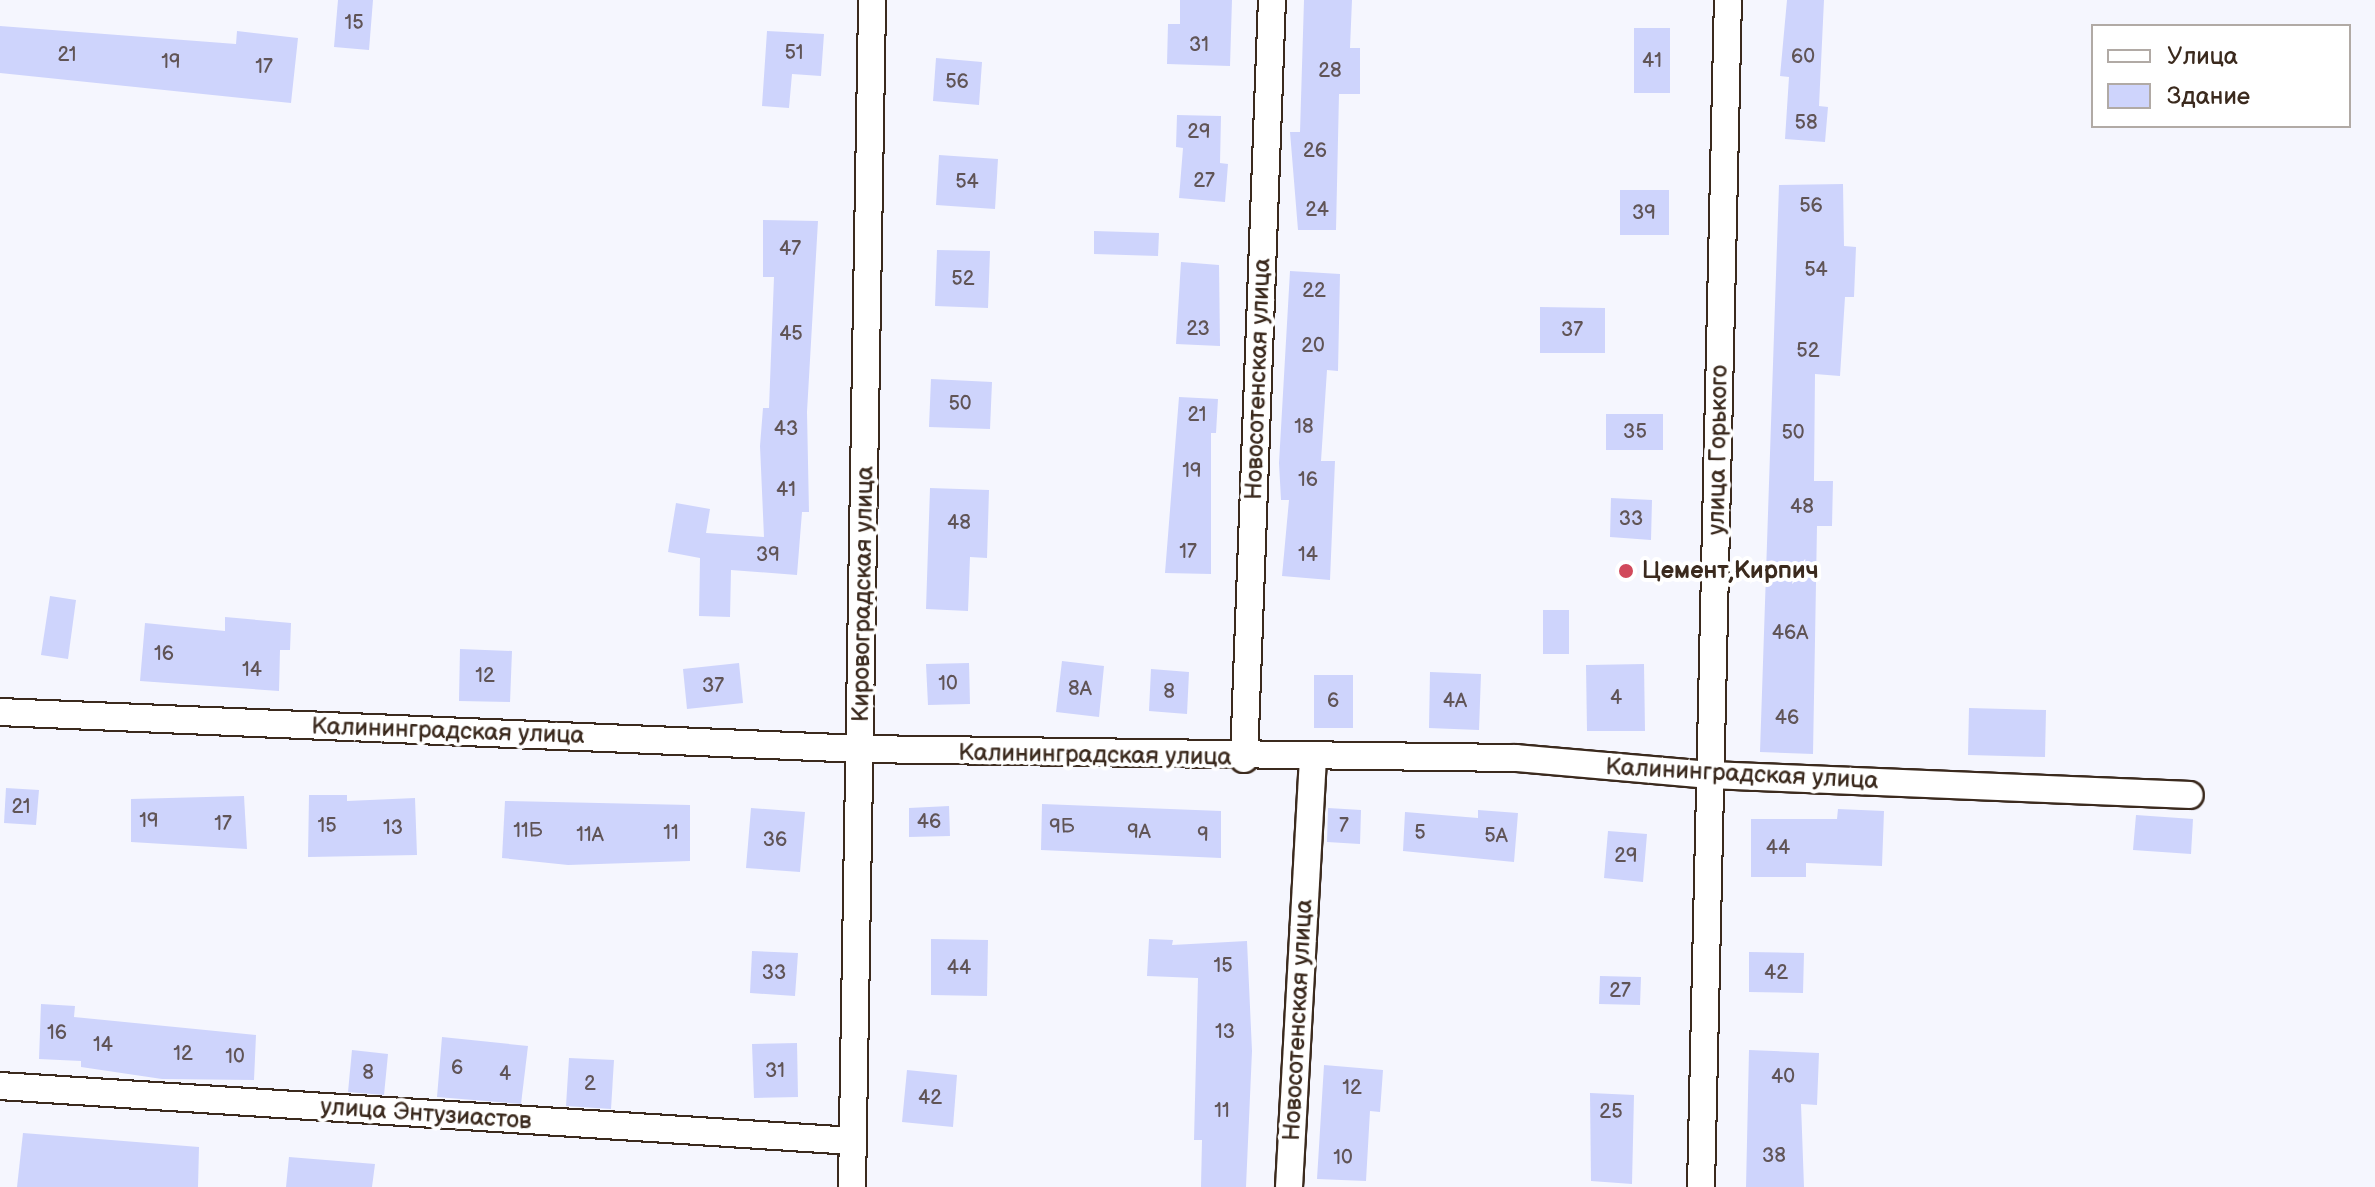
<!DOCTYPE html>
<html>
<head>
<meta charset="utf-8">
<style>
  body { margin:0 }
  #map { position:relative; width:2375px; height:1187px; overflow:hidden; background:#f5f6fe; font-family:"Balsamiq Sans",sans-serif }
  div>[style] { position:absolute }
  .building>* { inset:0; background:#ced4fc }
  .roads { filter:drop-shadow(2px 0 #3b2a1e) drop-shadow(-2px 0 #3b2a1e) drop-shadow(0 2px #3b2a1e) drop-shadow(0 -2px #3b2a1e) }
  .street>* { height:26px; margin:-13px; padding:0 13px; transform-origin:13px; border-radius:13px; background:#fff }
  .dots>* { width:22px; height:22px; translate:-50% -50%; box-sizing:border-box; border:4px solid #fff; border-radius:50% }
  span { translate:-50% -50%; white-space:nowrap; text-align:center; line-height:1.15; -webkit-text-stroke:8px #fff; paint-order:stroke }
  .number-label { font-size:20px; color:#605456 }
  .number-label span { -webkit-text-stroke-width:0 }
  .street-label { font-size:24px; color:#3b2a1e }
  .poi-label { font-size:24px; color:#3b2a1e; font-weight:700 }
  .left { translate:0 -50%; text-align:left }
  .legend { position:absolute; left:2091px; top:24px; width:260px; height:104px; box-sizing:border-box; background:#fff; border:2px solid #b1aaa5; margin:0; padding:10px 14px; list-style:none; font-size:24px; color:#3b2a1e }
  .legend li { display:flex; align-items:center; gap:16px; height:40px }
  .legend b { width:40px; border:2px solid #b1aaa5 }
</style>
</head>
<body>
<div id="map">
  <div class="building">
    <i style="clip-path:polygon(338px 0,373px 0,369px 50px,334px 47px)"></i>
    <i style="clip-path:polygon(1180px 0,1232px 0,1230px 66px,1167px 64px,1168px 24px,1180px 24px)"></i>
    <i style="clip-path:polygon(1304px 0,1352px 0,1350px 48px,1360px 48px,1360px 94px,1339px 94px,1336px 230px,1298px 230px,1290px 132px,1300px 132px)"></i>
    <i style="clip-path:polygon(1787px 0,1824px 0,1819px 106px,1828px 107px,1825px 142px,1785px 139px,1789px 77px,1780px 76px)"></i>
    <i style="clip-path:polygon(0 26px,236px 44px,237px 31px,298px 38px,291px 103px,0 73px)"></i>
    <i style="clip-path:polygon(1634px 28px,1670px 28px,1670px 93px,1634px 93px)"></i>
    <i style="clip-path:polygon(767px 31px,824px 34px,821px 76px,792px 74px,789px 108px,762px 106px)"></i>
    <i style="clip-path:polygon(936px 58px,982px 62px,979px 105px,933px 101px)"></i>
    <i style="clip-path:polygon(1177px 115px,1221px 116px,1220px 163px,1228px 164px,1225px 202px,1179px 198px,1183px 148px,1176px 147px)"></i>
    <i style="clip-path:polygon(939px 155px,998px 159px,995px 209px,936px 205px)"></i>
    <i style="clip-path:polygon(1843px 184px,1844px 246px,1856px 247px,1854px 297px,1845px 297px,1840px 376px,1815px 374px,1814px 481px,1833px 481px,1832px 526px,1817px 526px,1813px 754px,1760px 752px,1779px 185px)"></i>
    <i style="clip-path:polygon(1620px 190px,1669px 190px,1669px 235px,1620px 235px)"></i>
    <i style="clip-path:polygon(763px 220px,818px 221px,807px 412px,809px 512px,802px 512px,797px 575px,731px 570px,730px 617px,699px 616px,700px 558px,668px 552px,676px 503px,710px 509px,706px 533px,764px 537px,760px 446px,763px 408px,769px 408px,774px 277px,763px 277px)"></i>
    <i style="clip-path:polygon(1094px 231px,1159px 233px,1158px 256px,1094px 254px)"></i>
    <i style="clip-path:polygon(937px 250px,990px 251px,988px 308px,935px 306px)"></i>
    <i style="clip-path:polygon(1181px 262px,1219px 265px,1220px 346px,1176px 344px)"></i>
    <i style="clip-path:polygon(1290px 271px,1340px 274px,1338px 371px,1327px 370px,1321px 461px,1335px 461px,1330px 580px,1282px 576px,1289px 500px,1281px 500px,1279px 463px)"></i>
    <i style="clip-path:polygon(1540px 307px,1605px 308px,1605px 353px,1540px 353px)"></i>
    <i style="clip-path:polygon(931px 379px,992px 382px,990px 429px,929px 427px)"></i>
    <i style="clip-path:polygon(1179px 397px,1218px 399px,1216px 433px,1211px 433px,1211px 574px,1165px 573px)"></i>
    <i style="clip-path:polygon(1606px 414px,1663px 414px,1663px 450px,1606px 450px)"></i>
    <i style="clip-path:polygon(930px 488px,989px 490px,987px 558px,970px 557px,968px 611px,926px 609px)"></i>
    <i style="clip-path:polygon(1611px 498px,1652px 500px,1651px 540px,1610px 537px)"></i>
    <i style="clip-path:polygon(50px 596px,76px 600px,68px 659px,41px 655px)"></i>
    <i style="clip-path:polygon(1543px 610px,1569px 610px,1569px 654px,1543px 654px)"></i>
    <i style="clip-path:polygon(225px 617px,291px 623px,290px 650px,280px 650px,279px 691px,140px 681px,145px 623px,225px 631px)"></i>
    <i style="clip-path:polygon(460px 649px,512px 651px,510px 702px,459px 701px)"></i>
    <i style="clip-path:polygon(1062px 661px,1104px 666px,1099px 717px,1056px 712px)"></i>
    <i style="clip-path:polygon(739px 663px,743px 703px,687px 709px,683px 669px)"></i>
    <i style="clip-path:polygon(969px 663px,970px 704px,928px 705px,926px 664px)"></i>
    <i style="clip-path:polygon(1644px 664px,1645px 731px,1587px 731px,1586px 665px)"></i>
    <i style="clip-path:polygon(1151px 669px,1189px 672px,1187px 714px,1149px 711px)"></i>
    <i style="clip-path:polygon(1430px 672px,1481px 674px,1479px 730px,1429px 728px)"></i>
    <i style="clip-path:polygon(1314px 675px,1353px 675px,1353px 728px,1314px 728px)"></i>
    <i style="clip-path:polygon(1969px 708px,2046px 710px,2045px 757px,1968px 755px)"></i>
    <i style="clip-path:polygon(6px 788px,39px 790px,36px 825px,4px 823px)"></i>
    <i style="clip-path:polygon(309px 795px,347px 795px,347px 801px,415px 798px,417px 855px,308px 857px)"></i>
    <i style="clip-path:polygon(244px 796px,247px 849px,131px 842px,131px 799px)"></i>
    <i style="clip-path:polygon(505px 801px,690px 805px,690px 861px,568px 865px,502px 858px)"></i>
    <i style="clip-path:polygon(1042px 804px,1221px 811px,1221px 858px,1041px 850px)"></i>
    <i style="clip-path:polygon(949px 806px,950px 836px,909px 837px,909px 808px)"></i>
    <i style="clip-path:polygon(751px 808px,805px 812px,800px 872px,746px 868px)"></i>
    <i style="clip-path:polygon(1328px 808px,1361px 810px,1360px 844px,1327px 842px)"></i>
    <i style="clip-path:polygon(1838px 809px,1884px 811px,1882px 866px,1806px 863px,1806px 877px,1751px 877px,1751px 819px,1837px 819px)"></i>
    <i style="clip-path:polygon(1478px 810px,1518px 813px,1514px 862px,1403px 851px,1405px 812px,1478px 818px)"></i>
    <i style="clip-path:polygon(2136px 815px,2193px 819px,2191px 854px,2133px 850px)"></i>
    <i style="clip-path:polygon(1608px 831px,1647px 834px,1643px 882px,1604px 878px)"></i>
    <i style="clip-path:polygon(931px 939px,988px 940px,987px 996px,931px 995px)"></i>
    <i style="clip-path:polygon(1149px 939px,1173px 940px,1172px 945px,1247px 941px,1252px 1051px,1246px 1187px,1201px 1187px,1202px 1140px,1194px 1140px,1198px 978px,1147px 976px)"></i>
    <i style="clip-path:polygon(752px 951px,798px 953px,795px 996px,750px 993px)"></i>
    <i style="clip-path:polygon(1749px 952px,1804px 953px,1803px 993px,1749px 992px)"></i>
    <i style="clip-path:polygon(1600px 976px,1641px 977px,1640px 1005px,1599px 1004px)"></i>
    <i style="clip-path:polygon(41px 1004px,75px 1006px,74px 1017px,256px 1035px,254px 1080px,162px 1079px,81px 1067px,81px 1061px,39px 1059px)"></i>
    <i style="clip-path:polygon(442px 1037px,528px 1046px,521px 1104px,437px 1097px)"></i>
    <i style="clip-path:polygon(797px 1043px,798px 1097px,754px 1098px,752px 1044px)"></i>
    <i style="clip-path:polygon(352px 1050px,388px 1054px,384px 1095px,348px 1092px)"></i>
    <i style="clip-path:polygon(1749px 1050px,1819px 1053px,1817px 1105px,1801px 1104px,1804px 1187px,1746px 1187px)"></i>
    <i style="clip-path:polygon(569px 1058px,614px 1060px,611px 1109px,566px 1106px)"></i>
    <i style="clip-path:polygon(1324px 1065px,1383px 1070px,1380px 1112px,1370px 1111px,1366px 1181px,1317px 1179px)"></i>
    <i style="clip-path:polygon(907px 1070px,957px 1075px,953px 1127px,902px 1122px)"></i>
    <i style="clip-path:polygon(1590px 1093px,1634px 1095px,1632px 1184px,1591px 1181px)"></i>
    <i style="clip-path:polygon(23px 1133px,199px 1147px,198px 1187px,17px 1187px)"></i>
    <i style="clip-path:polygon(289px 1157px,375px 1164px,372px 1187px,286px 1187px)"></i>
  </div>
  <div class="roads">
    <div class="street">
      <i style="left:0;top:712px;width:861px;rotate:2.46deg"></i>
      <i style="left:860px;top:749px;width:656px;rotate:0.79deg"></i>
      <i style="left:1516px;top:758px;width:196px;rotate:5deg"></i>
      <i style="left:1711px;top:775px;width:479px;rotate:2.4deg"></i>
      <i style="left:1244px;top:759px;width:760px;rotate:-87.89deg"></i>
      <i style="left:0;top:1086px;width:854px;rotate:3.69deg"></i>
      <i style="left:852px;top:1187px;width:1187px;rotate:-89.03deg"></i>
      <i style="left:1289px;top:1187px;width:430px;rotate:-86.8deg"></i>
      <i style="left:1701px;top:1187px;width:1187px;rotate:-88.7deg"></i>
    </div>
  </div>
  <div class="dots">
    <i style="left:1626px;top:571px;background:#d1495b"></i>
  </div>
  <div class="number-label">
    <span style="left:354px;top:23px">15</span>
    <span style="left:1199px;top:45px">31</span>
    <span style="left:794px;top:53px">51</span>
    <span style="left:67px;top:55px">21</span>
    <span style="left:1803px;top:57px">60</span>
    <span style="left:1652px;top:61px">41</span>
    <span style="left:171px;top:62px">19</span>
    <span style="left:264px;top:67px">17</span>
    <span style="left:1330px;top:71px">28</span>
    <span style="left:957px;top:82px">56</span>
    <span style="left:1806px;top:123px">58</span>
    <span style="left:1199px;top:132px">29</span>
    <span style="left:1315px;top:151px">26</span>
    <span style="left:1204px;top:181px">27</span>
    <span style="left:967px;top:182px">54</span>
    <span style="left:1811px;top:206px">56</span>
    <span style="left:1317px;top:210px">24</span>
    <span style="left:1644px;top:213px">39</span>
    <span style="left:790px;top:249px">47</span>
    <span style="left:1816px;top:270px">54</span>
    <span style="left:963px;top:279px">52</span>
    <span style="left:1314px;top:291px">22</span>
    <span style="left:1198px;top:329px">23</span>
    <span style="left:1572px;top:330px">37</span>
    <span style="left:791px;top:334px">45</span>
    <span style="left:1313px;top:346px">20</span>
    <span style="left:1808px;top:351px">52</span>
    <span style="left:960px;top:404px">50</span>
    <span style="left:1197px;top:415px">21</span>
    <span style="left:1304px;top:427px">18</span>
    <span style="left:786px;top:429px">43</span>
    <span style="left:1635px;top:432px">35</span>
    <span style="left:1793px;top:433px">50</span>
    <span style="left:1192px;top:471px">19</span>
    <span style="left:1308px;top:480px">16</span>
    <span style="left:786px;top:490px">41</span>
    <span style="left:1802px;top:507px">48</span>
    <span style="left:1631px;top:519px">33</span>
    <span style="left:959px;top:523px">48</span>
    <span style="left:1188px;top:552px">17</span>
    <span style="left:768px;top:555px">39</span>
    <span style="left:1308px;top:555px">14</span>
    <span style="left:1790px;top:633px">46А</span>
    <span style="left:164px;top:654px">16</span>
    <span style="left:252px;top:670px">14</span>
    <span style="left:485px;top:676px">12</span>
    <span style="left:948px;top:684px">10</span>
    <span style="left:713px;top:686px">37</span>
    <span style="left:1080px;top:689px">8А</span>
    <span style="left:1169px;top:692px">8</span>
    <span style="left:1616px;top:698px">4</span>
    <span style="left:1333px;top:701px">6</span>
    <span style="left:1455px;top:701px">4А</span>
    <span style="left:1787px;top:718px">46</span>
    <span style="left:21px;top:807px">21</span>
    <span style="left:149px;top:821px">19</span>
    <span style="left:929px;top:822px">46</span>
    <span style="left:223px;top:824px">17</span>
    <span style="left:327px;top:826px">15</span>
    <span style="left:1344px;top:826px">7</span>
    <span style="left:1062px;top:827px">9Б</span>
    <span style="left:393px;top:828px">13</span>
    <span style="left:528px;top:831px">11Б</span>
    <span style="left:1139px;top:832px">9А</span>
    <span style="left:671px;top:833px">11</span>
    <span style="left:1420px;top:833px">5</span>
    <span style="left:590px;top:835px">11А</span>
    <span style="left:1203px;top:835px">9</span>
    <span style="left:1496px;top:836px">5А</span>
    <span style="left:775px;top:840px">36</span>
    <span style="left:1778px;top:848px">44</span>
    <span style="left:1626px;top:856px">29</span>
    <span style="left:1223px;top:966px">15</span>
    <span style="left:959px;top:968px">44</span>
    <span style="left:774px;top:973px">33</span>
    <span style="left:1776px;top:973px">42</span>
    <span style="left:1620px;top:991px">27</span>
    <span style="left:1225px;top:1032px">13</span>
    <span style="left:57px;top:1033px">16</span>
    <span style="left:103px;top:1045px">14</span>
    <span style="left:183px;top:1054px">12</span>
    <span style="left:235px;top:1057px">10</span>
    <span style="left:457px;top:1068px">6</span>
    <span style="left:775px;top:1071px">31</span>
    <span style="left:368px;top:1073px">8</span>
    <span style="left:505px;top:1074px">4</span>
    <span style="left:1783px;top:1077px">40</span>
    <span style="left:590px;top:1084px">2</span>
    <span style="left:1352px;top:1088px">12</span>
    <span style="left:930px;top:1098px">42</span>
    <span style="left:1222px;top:1111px">11</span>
    <span style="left:1611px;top:1112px">25</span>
    <span style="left:1774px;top:1156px">38</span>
    <span style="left:1343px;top:1158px">10</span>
  </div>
  <div class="street-label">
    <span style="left:1258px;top:379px;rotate:-88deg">Новосотенская улица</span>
    <span style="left:1718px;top:450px;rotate:-89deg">улица Горького</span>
    <span style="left:863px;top:594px;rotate:-89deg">Кировоградская улица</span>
    <span style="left:448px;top:731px;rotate:2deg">Калининградская улица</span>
    <span style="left:1095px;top:755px;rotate:1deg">Калининградская улица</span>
    <span style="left:1742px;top:774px;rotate:3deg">Калининградская улица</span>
    <span style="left:1298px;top:1020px;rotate:-87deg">Новосотенская улица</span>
    <span style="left:426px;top:1114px;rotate:4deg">улица Энтузиастов</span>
  </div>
  <div class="poi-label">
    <span class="left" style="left:1642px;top:571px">Цемент,Кирпич</span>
  </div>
  <ul class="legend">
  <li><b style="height:10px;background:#fff"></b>Улица</li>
  <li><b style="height:22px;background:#ced4fc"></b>Здание</li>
  </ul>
</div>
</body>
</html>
